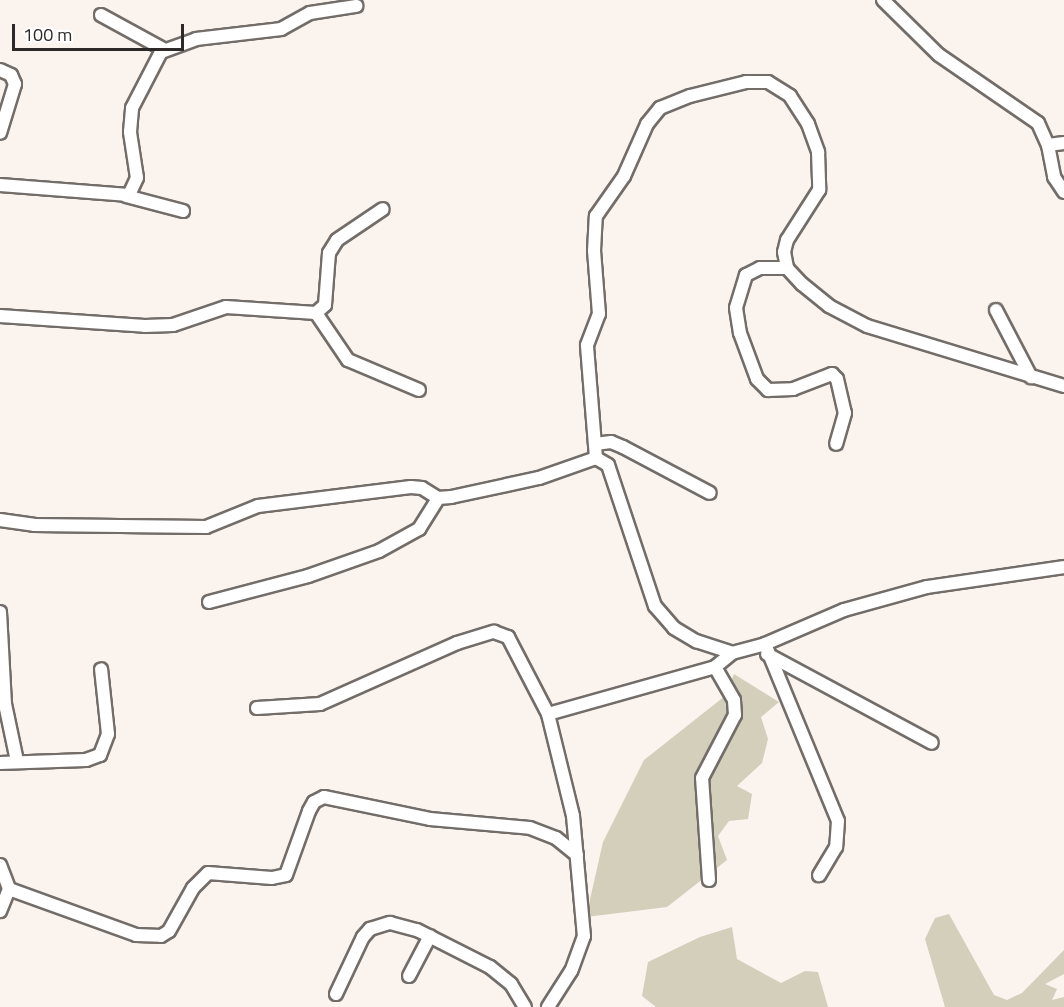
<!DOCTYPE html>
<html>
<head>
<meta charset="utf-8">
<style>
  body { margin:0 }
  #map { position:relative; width:1064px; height:1007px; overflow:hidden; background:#faf3ee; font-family:"Titillium Web",sans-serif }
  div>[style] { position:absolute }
  .green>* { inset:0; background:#d3cfbb }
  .roads { filter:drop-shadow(2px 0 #736d69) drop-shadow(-2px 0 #736d69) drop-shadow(0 2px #736d69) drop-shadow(0 -2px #736d69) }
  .minor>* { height:12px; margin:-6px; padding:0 6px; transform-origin:6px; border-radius:6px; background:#fff }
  span { translate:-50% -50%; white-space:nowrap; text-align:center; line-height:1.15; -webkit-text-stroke:6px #fff; paint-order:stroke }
  .scale { position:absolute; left:12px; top:24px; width:172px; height:27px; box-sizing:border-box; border:3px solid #2c2928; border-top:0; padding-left:8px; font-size:18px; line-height:21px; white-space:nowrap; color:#2c2928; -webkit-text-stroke:4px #fff; paint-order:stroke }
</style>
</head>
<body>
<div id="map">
  <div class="green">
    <i style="clip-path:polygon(734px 674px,779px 702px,761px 717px,768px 739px,762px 763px,737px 786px,752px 794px,748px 819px,729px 821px,718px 836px,727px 860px,667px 907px,586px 917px,603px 842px,644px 760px,725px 696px)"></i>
    <i style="clip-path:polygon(949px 914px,994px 995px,1007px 1000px,1022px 993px,1064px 950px,1064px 974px,1045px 984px,1057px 989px,1052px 1000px,1064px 997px,1064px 1007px,945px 1007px,925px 939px,935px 918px)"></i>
    <i style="clip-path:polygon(732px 927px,737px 959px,781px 983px,805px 971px,818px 972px,828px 1007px,656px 1007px,642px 996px,648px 962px,700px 937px)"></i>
  </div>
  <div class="roads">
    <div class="minor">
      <i style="left:883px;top:0;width:78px;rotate:44.5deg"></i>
      <i style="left:939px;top:55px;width:120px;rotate:34.5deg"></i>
      <i style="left:1038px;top:123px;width:24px;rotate:66deg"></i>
      <i style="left:1048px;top:145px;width:33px;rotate:79deg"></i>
      <i style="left:1054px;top:177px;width:18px;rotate:56deg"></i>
      <i style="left:101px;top:15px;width:73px;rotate:28.7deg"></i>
      <i style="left:0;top:70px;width:12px;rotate:24deg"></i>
      <i style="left:11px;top:75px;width:10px;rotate:66deg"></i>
      <i style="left:15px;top:84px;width:51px;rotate:107deg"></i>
      <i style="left:1048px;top:145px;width:16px;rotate:-7deg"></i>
      <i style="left:0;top:185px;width:129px;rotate:4.4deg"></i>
      <i style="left:129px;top:195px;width:19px;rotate:-65deg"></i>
      <i style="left:137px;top:178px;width:47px;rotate:-98.7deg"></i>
      <i style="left:130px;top:132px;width:24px;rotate:-85deg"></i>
      <i style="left:132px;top:108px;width:63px;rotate:-62.6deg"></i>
      <i style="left:161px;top:52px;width:37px;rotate:-20deg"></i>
      <i style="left:196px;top:39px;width:86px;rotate:-6.7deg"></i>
      <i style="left:281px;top:29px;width:33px;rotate:-29deg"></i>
      <i style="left:310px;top:13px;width:47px;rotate:-8.7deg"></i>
      <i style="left:126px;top:196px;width:59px;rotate:14.7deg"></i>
      <i style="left:787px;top:268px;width:27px;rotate:180deg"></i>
      <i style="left:760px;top:268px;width:16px;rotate:153deg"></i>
      <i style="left:746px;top:275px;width:34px;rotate:107deg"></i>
      <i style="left:736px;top:308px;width:25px;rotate:81deg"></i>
      <i style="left:740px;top:333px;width:49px;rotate:69.7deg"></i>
      <i style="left:757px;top:379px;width:16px;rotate:45deg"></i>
      <i style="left:768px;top:390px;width:25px;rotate:-2deg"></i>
      <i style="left:793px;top:389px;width:42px;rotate:-21deg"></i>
      <i style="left:832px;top:374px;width:7px;rotate:45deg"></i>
      <i style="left:837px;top:379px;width:35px;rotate:77deg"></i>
      <i style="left:845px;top:413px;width:32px;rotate:106deg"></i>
      <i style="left:996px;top:310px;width:76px;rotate:62.4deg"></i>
      <i style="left:316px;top:313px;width:57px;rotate:55.8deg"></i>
      <i style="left:348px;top:360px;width:77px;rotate:22.9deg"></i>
      <i style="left:0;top:316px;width:145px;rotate:3.9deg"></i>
      <i style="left:145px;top:326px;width:28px;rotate:-2deg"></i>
      <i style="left:173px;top:325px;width:56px;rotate:-18.8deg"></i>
      <i style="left:226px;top:307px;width:90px;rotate:3.8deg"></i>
      <i style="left:316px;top:313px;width:12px;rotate:-42deg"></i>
      <i style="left:325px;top:305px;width:52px;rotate:-85.6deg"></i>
      <i style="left:329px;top:253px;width:15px;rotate:-58deg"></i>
      <i style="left:337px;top:240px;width:55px;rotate:-34deg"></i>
      <i style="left:595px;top:444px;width:16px;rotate:-7deg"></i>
      <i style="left:611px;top:442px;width:13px;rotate:23deg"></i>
      <i style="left:623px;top:447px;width:98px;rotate:27.9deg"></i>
      <i style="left:596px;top:458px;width:113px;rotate:-94.6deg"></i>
      <i style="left:587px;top:345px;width:33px;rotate:-69deg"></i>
      <i style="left:599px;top:314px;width:63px;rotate:-94.5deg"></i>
      <i style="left:594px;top:251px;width:35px;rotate:-87deg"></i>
      <i style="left:596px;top:216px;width:49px;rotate:-55deg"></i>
      <i style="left:624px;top:176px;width:57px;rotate:-66.1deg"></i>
      <i style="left:647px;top:124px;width:21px;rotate:-51deg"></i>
      <i style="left:660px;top:108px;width:32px;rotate:-22deg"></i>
      <i style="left:690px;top:96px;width:58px;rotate:-14deg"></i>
      <i style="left:746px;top:82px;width:22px"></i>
      <i style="left:768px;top:82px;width:26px;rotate:32deg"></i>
      <i style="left:790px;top:96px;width:33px;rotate:57deg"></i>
      <i style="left:808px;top:124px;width:30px;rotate:70deg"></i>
      <i style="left:818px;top:152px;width:38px;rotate:88deg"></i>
      <i style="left:819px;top:190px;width:59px;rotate:122.6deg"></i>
      <i style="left:787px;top:240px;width:12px;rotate:104deg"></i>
      <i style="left:784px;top:252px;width:16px;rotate:79deg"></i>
      <i style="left:787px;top:268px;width:22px;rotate:47deg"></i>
      <i style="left:802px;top:284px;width:35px;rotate:39deg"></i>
      <i style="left:829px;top:306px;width:43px;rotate:27.8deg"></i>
      <i style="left:867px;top:326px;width:206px;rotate:16.9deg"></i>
      <i style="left:0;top:520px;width:34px;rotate:8deg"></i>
      <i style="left:34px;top:525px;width:172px;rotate:0.7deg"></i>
      <i style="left:206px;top:527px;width:56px;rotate:-22deg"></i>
      <i style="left:258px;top:506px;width:154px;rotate:-7.1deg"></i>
      <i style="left:411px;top:487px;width:11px;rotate:5deg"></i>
      <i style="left:422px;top:488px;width:19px;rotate:32deg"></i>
      <i style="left:438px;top:498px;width:13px;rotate:-4deg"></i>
      <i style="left:451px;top:497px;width:90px;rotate:-12.2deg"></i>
      <i style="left:539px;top:478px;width:60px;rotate:-19.3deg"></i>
      <i style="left:596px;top:458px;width:14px;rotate:30deg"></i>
      <i style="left:608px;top:465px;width:149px;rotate:71.6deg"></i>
      <i style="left:655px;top:606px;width:29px;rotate:49deg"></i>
      <i style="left:674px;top:628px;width:26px;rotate:31deg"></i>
      <i style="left:696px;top:641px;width:38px;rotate:18deg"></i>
      <i style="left:209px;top:602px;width:102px;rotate:-14.7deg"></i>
      <i style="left:308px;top:576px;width:75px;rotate:-19.4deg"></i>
      <i style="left:379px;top:551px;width:46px;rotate:-28.8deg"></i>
      <i style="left:419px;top:529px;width:36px;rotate:-58deg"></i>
      <i style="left:0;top:612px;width:92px;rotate:86.9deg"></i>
      <i style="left:5px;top:704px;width:58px;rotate:78.1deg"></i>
      <i style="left:765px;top:644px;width:191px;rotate:67.6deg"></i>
      <i style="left:838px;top:821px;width:26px;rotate:94deg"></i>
      <i style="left:836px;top:847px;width:33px;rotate:121deg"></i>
      <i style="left:767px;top:654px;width:187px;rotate:28.3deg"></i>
      <i style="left:257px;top:708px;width:63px;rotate:-3.6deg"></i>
      <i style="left:320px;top:704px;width:150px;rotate:-24deg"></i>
      <i style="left:457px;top:643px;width:39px;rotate:-17deg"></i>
      <i style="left:494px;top:632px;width:15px;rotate:20deg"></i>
      <i style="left:508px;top:637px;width:87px;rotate:62.5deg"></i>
      <i style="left:548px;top:714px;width:105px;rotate:76.2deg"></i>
      <i style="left:573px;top:816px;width:121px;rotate:84.8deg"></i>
      <i style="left:584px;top:936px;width:37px;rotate:110deg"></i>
      <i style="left:571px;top:971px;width:43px;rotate:122.6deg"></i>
      <i style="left:548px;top:714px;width:173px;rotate:-15.7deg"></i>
      <i style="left:715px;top:667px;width:22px;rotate:-39deg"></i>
      <i style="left:732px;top:653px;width:34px;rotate:-15deg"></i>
      <i style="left:765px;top:644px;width:86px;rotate:-23.3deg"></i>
      <i style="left:844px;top:610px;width:86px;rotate:-15.5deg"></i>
      <i style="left:927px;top:587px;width:138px;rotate:-8.3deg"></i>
      <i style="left:0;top:763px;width:86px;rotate:-2deg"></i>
      <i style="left:86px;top:760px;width:15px;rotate:-20deg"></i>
      <i style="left:100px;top:755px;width:22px;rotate:-69deg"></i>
      <i style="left:108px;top:734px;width:65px;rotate:-96.1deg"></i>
      <i style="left:0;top:865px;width:26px;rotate:69deg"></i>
      <i style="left:9px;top:889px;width:24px;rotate:112deg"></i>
      <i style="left:709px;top:880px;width:102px;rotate:-93.9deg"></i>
      <i style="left:702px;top:778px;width:71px;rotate:-62.4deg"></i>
      <i style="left:735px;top:715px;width:15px;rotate:-94deg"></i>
      <i style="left:734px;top:700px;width:38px;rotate:-120deg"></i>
      <i style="left:9px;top:889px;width:135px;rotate:19.9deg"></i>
      <i style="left:136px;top:935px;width:25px;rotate:2deg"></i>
      <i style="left:161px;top:936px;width:9px;rotate:-32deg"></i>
      <i style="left:169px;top:931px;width:49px;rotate:-60.8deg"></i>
      <i style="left:193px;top:888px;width:21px;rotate:-45deg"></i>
      <i style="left:208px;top:873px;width:64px;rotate:4.5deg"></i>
      <i style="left:272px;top:878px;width:14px;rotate:-12deg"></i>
      <i style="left:286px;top:875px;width:68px;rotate:-70.2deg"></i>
      <i style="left:309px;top:811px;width:10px;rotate:-61deg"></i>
      <i style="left:314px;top:802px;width:11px;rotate:-27deg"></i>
      <i style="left:324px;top:797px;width:108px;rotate:11.7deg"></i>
      <i style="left:430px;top:819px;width:100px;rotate:5.1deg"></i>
      <i style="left:530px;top:828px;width:28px;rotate:21deg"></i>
      <i style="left:556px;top:838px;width:27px;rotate:39deg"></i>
      <i style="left:409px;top:976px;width:45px;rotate:-62.3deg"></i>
      <i style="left:336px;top:994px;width:63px;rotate:-64.7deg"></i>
      <i style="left:363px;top:937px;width:11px;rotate:-49deg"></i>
      <i style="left:370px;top:929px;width:21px;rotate:-17deg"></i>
      <i style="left:390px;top:923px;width:28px;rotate:15deg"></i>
      <i style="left:417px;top:930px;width:82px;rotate:26.9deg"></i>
      <i style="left:490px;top:967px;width:27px;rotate:39deg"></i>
      <i style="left:511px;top:984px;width:27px;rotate:59deg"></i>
    </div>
  </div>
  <div class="scale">100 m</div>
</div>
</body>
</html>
